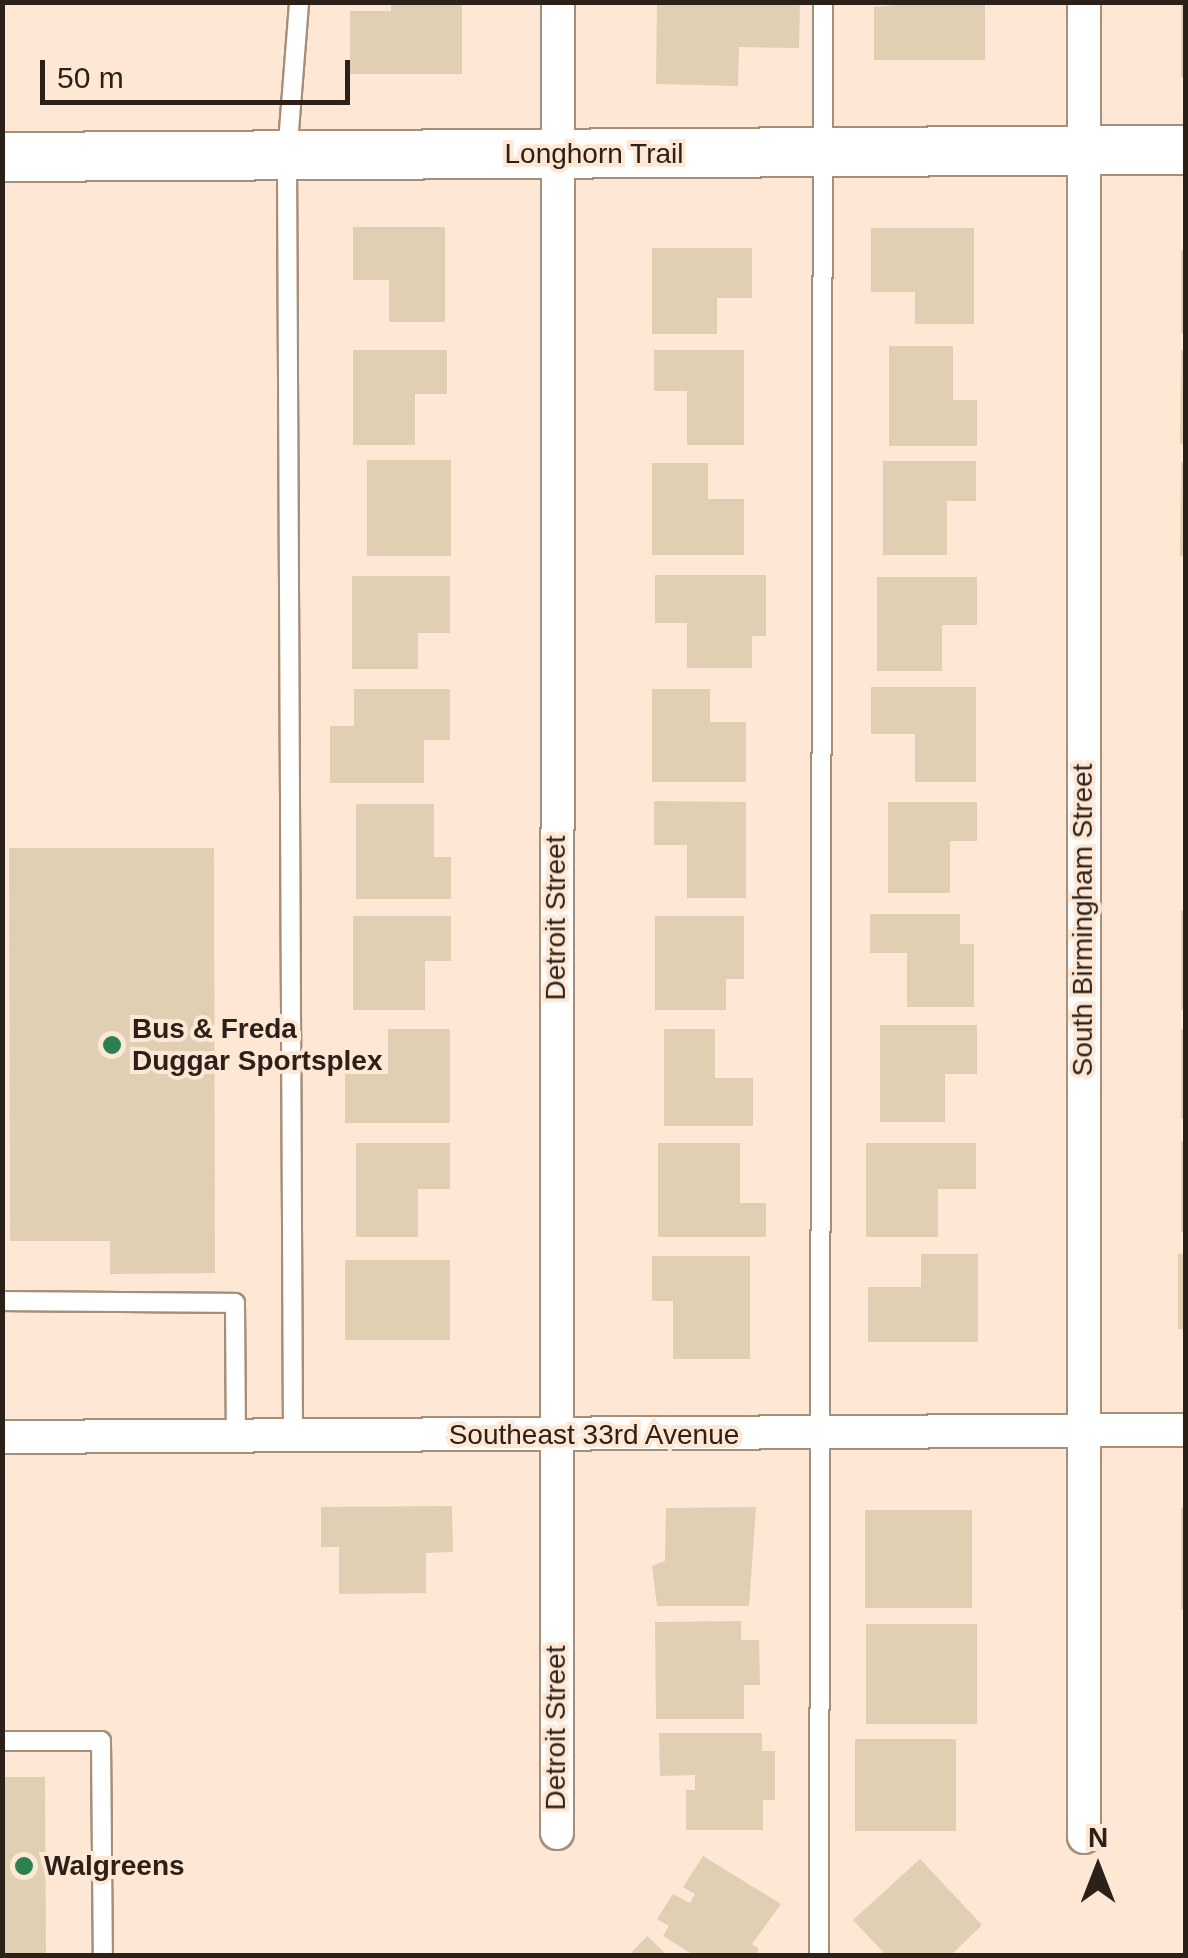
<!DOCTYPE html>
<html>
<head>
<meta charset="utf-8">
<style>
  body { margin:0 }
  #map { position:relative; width:1188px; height:1958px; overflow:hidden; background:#fee8d5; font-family:Helvetica,sans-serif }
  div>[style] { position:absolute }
  .building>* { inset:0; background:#e0cfb2 }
  .roads { filter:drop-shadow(2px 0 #a78e79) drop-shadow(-2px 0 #a78e79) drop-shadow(0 2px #a78e79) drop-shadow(0 -2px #a78e79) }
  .lane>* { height:18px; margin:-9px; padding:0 9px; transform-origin:9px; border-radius:9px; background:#fff }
  .street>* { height:32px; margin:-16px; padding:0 16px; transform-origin:16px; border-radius:16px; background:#fff }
  .secondary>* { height:48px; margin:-24px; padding:0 24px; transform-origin:24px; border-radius:24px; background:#fff }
  .dots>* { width:28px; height:28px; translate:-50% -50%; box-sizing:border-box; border:5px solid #fee8d5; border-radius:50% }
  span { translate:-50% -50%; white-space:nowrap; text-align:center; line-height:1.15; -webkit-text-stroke:8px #fee8d5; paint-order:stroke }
  .street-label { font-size:28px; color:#2b2118 }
  .poi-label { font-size:28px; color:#2b2118; font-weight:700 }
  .left { translate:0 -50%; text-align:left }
  .frame { position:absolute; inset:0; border:5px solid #2b2118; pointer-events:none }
  .north { position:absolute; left:1048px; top:1818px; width:100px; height:100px; -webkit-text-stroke:8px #fee8d5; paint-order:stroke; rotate:0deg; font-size:28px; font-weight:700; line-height:40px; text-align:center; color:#2b2118 }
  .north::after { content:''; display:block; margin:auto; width:35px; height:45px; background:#2b2118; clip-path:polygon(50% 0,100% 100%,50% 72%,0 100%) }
  .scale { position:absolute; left:40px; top:60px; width:310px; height:45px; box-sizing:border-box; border:5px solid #2b2118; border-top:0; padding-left:12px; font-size:30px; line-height:35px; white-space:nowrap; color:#2b2118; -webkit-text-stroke:8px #fee8d5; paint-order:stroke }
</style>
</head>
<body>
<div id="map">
  <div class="building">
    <i style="clip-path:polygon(391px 2px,462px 2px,462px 74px,350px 74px,350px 11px,391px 11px)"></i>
    <i style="clip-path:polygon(657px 2px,800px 2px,799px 48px,739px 47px,738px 86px,656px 84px)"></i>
    <i style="clip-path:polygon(931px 2px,985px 2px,985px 60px,874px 60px,874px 7px)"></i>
    <i style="clip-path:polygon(1181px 2px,1186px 2px,1186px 77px,1181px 77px)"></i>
    <i style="clip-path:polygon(353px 227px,445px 227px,445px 322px,389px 322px,389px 280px,353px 280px)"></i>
    <i style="clip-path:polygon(871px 228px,974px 228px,974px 324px,915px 324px,915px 292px,871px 292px)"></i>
    <i style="clip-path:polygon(652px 248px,752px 248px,752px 298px,717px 298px,717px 334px,652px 334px)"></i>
    <i style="clip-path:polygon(1181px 250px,1186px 250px,1186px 333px,1181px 333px)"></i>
    <i style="clip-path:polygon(889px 346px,953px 346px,953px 400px,977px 400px,977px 446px,889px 446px)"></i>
    <i style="clip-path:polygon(353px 350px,447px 350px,447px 394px,415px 394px,415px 445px,353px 445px)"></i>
    <i style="clip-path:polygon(654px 350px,744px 350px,744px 445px,687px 445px,687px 391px,654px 391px)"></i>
    <i style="clip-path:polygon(1181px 350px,1186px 350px,1186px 444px,1180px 444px)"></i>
    <i style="clip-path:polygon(367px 460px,451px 460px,451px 556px,367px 556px)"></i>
    <i style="clip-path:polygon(883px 461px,976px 461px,976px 501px,947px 501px,947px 555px,883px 555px)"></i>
    <i style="clip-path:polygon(1181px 462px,1186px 462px,1186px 556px,1180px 556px)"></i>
    <i style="clip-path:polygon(652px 463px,708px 463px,708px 499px,744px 499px,744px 555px,652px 555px)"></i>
    <i style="clip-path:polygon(655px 575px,766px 575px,766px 636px,752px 636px,752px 668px,687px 668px,687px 623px,655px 623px)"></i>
    <i style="clip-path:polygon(352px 576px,450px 576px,450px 633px,418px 633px,418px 669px,352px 669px)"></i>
    <i style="clip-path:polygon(877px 577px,977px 577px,977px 625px,942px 625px,942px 671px,877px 671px)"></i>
    <i style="clip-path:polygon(871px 687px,976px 687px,976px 782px,915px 782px,915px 734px,871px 734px)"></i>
    <i style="clip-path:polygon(354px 689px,450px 689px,450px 740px,424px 740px,424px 783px,330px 783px,330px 726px,354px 726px)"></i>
    <i style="clip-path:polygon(652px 689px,710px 689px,710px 722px,746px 722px,746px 782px,652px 782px)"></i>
    <i style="clip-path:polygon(654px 801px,746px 802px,746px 898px,687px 898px,687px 845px,654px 845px)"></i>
    <i style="clip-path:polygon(888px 802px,977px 802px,977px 841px,950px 841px,950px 893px,888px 893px)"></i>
    <i style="clip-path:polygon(356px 804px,434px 804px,434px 857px,451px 857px,451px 899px,356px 899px)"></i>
    <i style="clip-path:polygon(9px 848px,214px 848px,215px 1273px,110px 1274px,110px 1241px,10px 1241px)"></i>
    <i style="clip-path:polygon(1181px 911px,1186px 911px,1186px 1010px,1181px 1010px)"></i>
    <i style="clip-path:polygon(870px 914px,960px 914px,960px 944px,974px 944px,974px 1007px,907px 1007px,907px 953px,870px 953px)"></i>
    <i style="clip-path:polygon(353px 916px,451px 916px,451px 961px,425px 961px,425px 1010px,353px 1010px)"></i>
    <i style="clip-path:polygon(655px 916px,744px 916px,744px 979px,726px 979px,726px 1010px,655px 1010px)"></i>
    <i style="clip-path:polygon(880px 1025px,977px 1025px,977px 1074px,945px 1074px,945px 1122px,880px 1122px)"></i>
    <i style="clip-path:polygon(388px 1029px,450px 1029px,450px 1123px,345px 1123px,345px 1074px,388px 1074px)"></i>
    <i style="clip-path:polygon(664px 1029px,715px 1029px,715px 1078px,753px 1078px,753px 1126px,664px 1126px)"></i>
    <i style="clip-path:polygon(1181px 1029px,1186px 1029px,1186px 1119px,1181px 1119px)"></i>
    <i style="clip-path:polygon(1181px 1141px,1186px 1141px,1186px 1232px,1181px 1232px)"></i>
    <i style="clip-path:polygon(356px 1143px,450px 1143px,450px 1189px,418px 1189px,418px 1237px,356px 1237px)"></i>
    <i style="clip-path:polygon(658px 1143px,740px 1143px,740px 1203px,766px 1203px,766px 1237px,658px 1237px)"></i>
    <i style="clip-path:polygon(866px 1143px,976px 1143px,976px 1189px,938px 1189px,938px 1237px,866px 1237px)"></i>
    <i style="clip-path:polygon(921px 1254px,978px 1254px,978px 1342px,868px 1342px,868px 1287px,921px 1287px)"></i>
    <i style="clip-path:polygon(1178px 1254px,1186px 1254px,1186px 1329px,1178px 1329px)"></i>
    <i style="clip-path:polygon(652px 1256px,750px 1256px,750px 1359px,673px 1359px,673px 1301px,652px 1301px)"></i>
    <i style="clip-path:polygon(345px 1260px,450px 1260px,450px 1340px,345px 1340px)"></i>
    <i style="clip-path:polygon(452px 1506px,453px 1552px,426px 1553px,426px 1593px,339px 1594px,339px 1547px,321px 1547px,321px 1507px)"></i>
    <i style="clip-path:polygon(756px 1507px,749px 1606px,657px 1606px,652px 1566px,665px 1561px,666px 1508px)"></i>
    <i style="clip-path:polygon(1181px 1508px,1186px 1508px,1186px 1609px,1181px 1609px)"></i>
    <i style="clip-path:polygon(865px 1510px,972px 1510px,972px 1608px,865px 1608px)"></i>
    <i style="clip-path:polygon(741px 1621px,741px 1640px,759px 1640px,760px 1685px,744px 1685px,744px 1719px,656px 1719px,655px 1622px)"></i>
    <i style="clip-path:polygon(866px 1624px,977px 1624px,977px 1724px,866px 1724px)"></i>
    <i style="clip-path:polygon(659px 1733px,762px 1733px,762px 1751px,775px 1751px,775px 1800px,763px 1800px,763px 1830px,686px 1830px,686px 1790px,695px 1790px,695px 1775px,660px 1776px)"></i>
    <i style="clip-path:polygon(855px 1739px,956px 1739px,956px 1831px,855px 1831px)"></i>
    <i style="clip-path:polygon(2px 1777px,45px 1777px,46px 1956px,2px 1956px)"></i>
    <i style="clip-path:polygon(703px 1856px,781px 1904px,752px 1944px,759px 1949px,755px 1956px,695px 1956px,663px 1936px,669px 1926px,657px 1919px,673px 1894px,690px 1903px,695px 1894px,683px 1887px)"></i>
    <i style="clip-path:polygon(920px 1859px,982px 1925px,950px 1956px,879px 1956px,883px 1952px,853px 1920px)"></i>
    <i style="clip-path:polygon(647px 1936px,668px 1956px,628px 1956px)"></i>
  </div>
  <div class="roads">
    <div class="lane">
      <i style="left:2px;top:1301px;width:233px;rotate:0.5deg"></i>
      <i style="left:235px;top:1303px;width:133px;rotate:89.6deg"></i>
      <i style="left:293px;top:1436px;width:1280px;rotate:-90.27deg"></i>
      <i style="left:287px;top:156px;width:154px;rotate:-85.5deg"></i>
      <i style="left:2px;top:1741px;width:99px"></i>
      <i style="left:101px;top:1741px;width:215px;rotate:89.5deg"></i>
      <i style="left:819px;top:1956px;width:1954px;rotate:-89.88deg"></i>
    </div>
    <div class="street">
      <i style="left:1084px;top:2px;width:1835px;rotate:90deg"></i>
      <i style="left:2px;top:1437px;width:1184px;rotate:-0.34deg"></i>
      <i style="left:557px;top:1833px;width:1831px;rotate:-89.97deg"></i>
    </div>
    <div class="secondary">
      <i style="left:2px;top:157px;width:1184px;rotate:-0.34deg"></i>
    </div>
  </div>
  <div class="dots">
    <i style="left:112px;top:1045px;background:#2c8052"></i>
    <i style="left:24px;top:1866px;background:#2c8052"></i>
  </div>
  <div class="street-label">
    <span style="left:594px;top:154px">Longhorn Trail</span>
    <span style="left:556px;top:918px;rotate:-90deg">Detroit Street</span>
    <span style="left:1083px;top:920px;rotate:-90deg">South Birmingham Street</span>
    <span style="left:594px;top:1435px">Southeast 33rd Avenue</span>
    <span style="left:556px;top:1728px;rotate:-90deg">Detroit Street</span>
  </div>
  <div class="poi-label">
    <span class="left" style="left:132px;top:1045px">Bus &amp; Freda<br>Duggar Sportsplex</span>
    <span class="left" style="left:44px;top:1866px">Walgreens</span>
  </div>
  <div class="frame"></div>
  <div class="north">N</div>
  <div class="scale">50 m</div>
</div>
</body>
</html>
